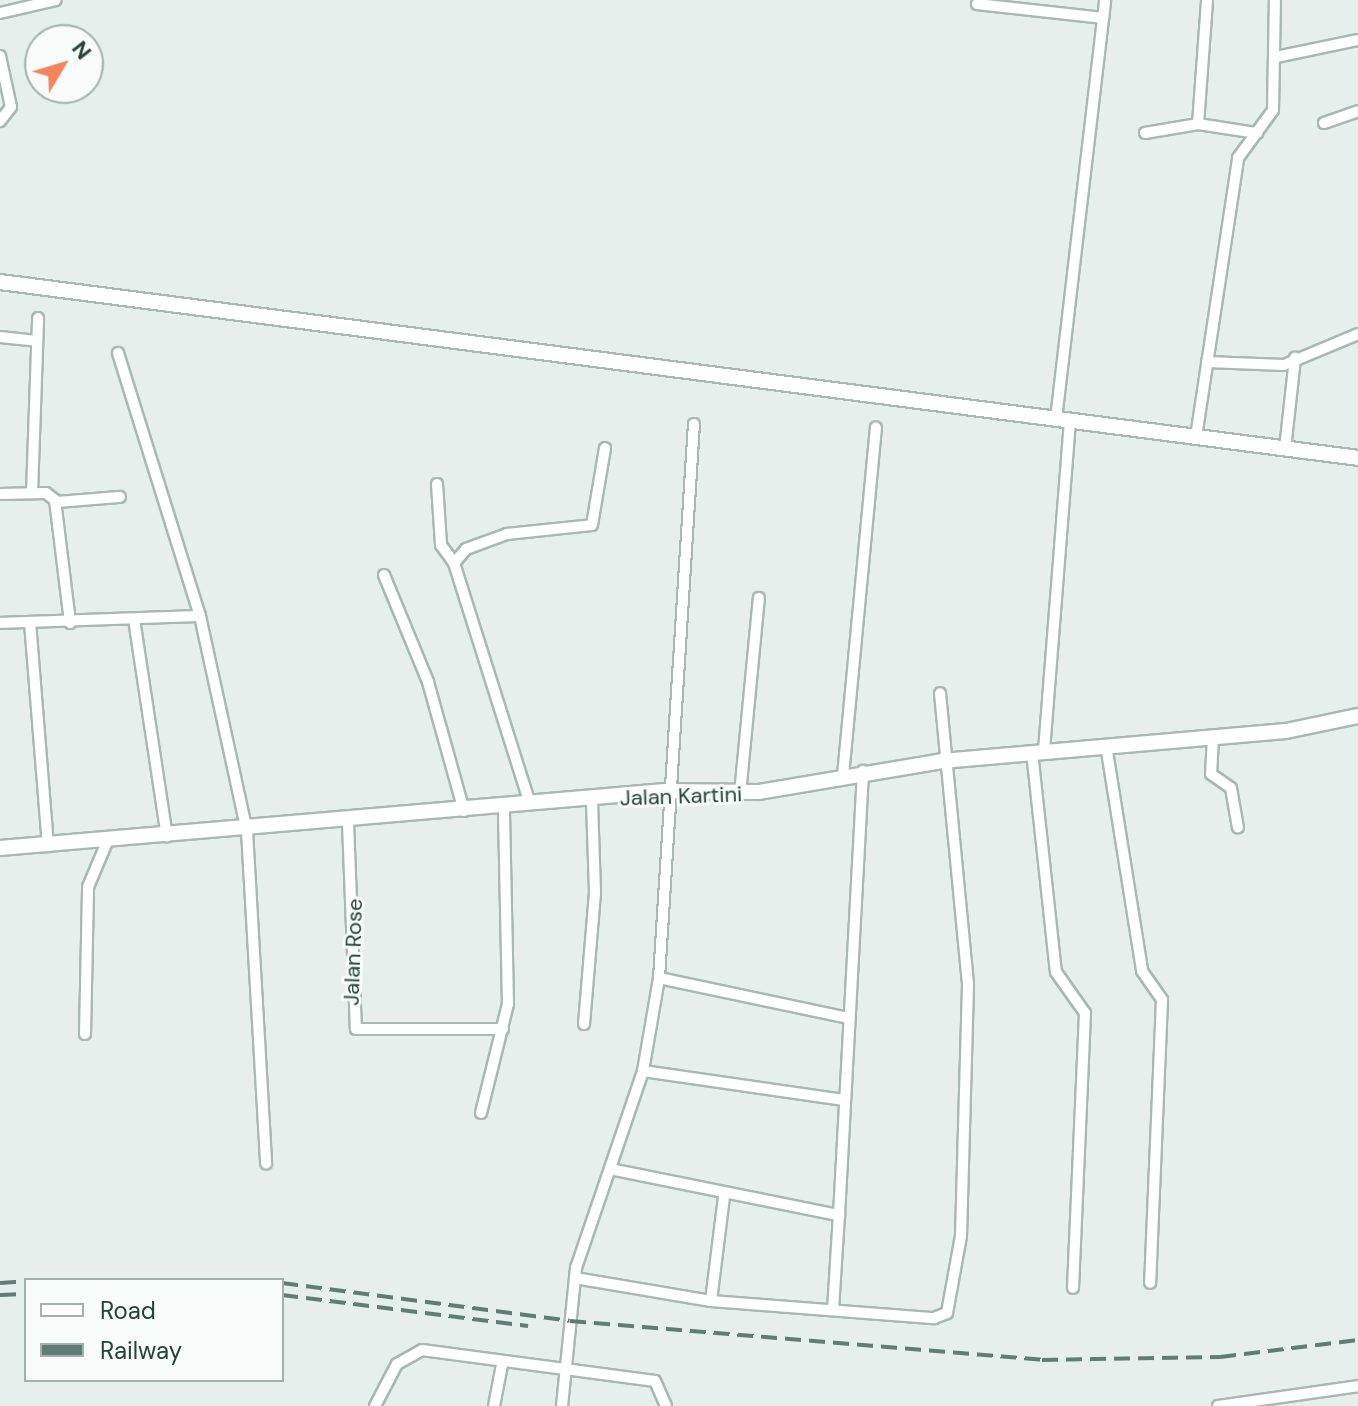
<!DOCTYPE html>
<html>
<head>
<meta charset="utf-8">
<style>
  body { margin:0 }
  #map { position:relative; width:1358px; height:1406px; overflow:hidden; background:#e6efeb; font-family:"DM Sans",sans-serif }
  div>[style] { position:absolute }
  .roads { filter:drop-shadow(2px 0 #a8b8b2) drop-shadow(-2px 0 #a8b8b2) drop-shadow(0 2px #a8b8b2) drop-shadow(0 -2px #a8b8b2) }
  .minor>* { height:10px; margin:-5px; padding:0 5px; transform-origin:5px; border-radius:5px; background:#fff }
  .tertiary>* { height:14px; margin:-7px; padding:0 7px; transform-origin:7px; border-radius:7px; background:#fff }
  .rail>* { height:4px; margin-top:-2px; transform-origin:0; background:repeating-linear-gradient(90deg,#5f7d75 0 16px,transparent 0 24px) }
  span { translate:-50% -50%; white-space:nowrap; text-align:center; line-height:1.15; -webkit-text-stroke:6px #f7fbf9; paint-order:stroke }
  .street-label { font-size:22px; color:#24423a }
  .legend { position:absolute; left:24px; top:1278px; width:260px; height:104px; box-sizing:border-box; background:#f7fbf9; border:2px solid #a3b1ad; margin:0; padding:10px 14px; list-style:none; font-size:24px; color:#24423a }
  .legend li { display:flex; align-items:center; gap:16px; height:40px }
  .legend b { width:40px; border:2px solid #a3b1ad }
  .north { position:absolute; left:24px; top:24px; width:80px; height:80px; box-sizing:border-box; background:#f7fbf9; border:2px solid #a3b1ad; border-radius:50%; rotate:52deg; font-size:22px; font-weight:700; line-height:32px; text-align:center; color:#24423a }
  .north::after { content:''; display:block; margin:auto; width:28px; height:36px; background:#f4845f; clip-path:polygon(50% 0,100% 100%,50% 72%,0 100%) }
</style>
</head>
<body>
<div id="map">
  <div class="roads">
    <div class="minor">
      <i style="left:977px;top:4px;width:127px;rotate:6.3deg"></i>
      <i style="left:0;top:13px;width:57px;rotate:-13.1deg"></i>
      <i style="left:0;top:56px;width:52px;rotate:77.8deg"></i>
      <i style="left:11px;top:107px;width:18px;rotate:128deg"></i>
      <i style="left:1276px;top:57px;width:84px;rotate:-11.7deg"></i>
      <i style="left:1324px;top:123px;width:36px;rotate:-19deg"></i>
      <i style="left:1198px;top:124px;width:124px;rotate:-85.8deg"></i>
      <i style="left:1145px;top:133px;width:54px;rotate:-9.6deg"></i>
      <i style="left:1198px;top:124px;width:60px;rotate:8.7deg"></i>
      <i style="left:0;top:337px;width:37px;rotate:6deg"></i>
      <i style="left:118px;top:353px;width:275px;rotate:72.7deg"></i>
      <i style="left:200px;top:616px;width:220px;rotate:77.7deg"></i>
      <i style="left:247px;top:831px;width:333px;rotate:86.7deg"></i>
      <i style="left:1207px;top:362px;width:77px;rotate:2.2deg"></i>
      <i style="left:1284px;top:365px;width:80px;rotate:-22.7deg"></i>
      <i style="left:1056px;top:419px;width:422px;rotate:-83.3deg"></i>
      <i style="left:1196px;top:437px;width:282px;rotate:-81.4deg"></i>
      <i style="left:1238px;top:158px;width:59px;rotate:-53.9deg"></i>
      <i style="left:1273px;top:110px;width:110px;rotate:-89deg"></i>
      <i style="left:1285px;top:449px;width:92px;rotate:-83.7deg"></i>
      <i style="left:437px;top:484px;width:61px;rotate:86.2deg"></i>
      <i style="left:441px;top:545px;width:22px;rotate:54deg"></i>
      <i style="left:32px;top:493px;width:175px;rotate:-88deg"></i>
      <i style="left:0;top:494px;width:46px;rotate:-1.2deg"></i>
      <i style="left:46px;top:493px;width:11px;rotate:38deg"></i>
      <i style="left:55px;top:500px;width:124px;rotate:83deg"></i>
      <i style="left:56px;top:502px;width:64px;rotate:-4.5deg"></i>
      <i style="left:384px;top:575px;width:116px;rotate:67.6deg"></i>
      <i style="left:428px;top:682px;width:134px;rotate:74.4deg"></i>
      <i style="left:134px;top:619px;width:220px;rotate:81.4deg"></i>
      <i style="left:30px;top:622px;width:225px;rotate:85.4deg"></i>
      <i style="left:0;top:623px;width:200px;rotate:-2deg"></i>
      <i style="left:1213px;top:737px;width:37px;rotate:93deg"></i>
      <i style="left:1211px;top:774px;width:24px;rotate:35deg"></i>
      <i style="left:1231px;top:788px;width:40px;rotate:80deg"></i>
      <i style="left:1106px;top:745px;width:229px;rotate:80.9deg"></i>
      <i style="left:1142px;top:971px;width:35px;rotate:55deg"></i>
      <i style="left:1162px;top:1000px;width:283px;rotate:92.4deg"></i>
      <i style="left:1044px;top:751px;width:331px;rotate:-85.5deg"></i>
      <i style="left:1032px;top:752px;width:221px;rotate:83.8deg"></i>
      <i style="left:1056px;top:972px;width:50px;rotate:54.7deg"></i>
      <i style="left:1085px;top:1013px;width:275px;rotate:92.5deg"></i>
      <i style="left:843px;top:776px;width:350px;rotate:-84.6deg"></i>
      <i style="left:740px;top:794px;width:197px;rotate:-84.5deg"></i>
      <i style="left:530px;top:804px;width:253px;rotate:-107.5deg"></i>
      <i style="left:454px;top:563px;width:18px;rotate:-49deg"></i>
      <i style="left:466px;top:549px;width:44px;rotate:-20.1deg"></i>
      <i style="left:507px;top:534px;width:85px;rotate:-6deg"></i>
      <i style="left:592px;top:525px;width:78px;rotate:-80.4deg"></i>
      <i style="left:348px;top:823px;width:206px;rotate:87.8deg"></i>
      <i style="left:356px;top:1029px;width:147px"></i>
      <i style="left:659px;top:978px;width:193px;rotate:11.9deg"></i>
      <i style="left:584px;top:1024px;width:132px;rotate:-85.2deg"></i>
      <i style="left:595px;top:892px;width:92px;rotate:-91.9deg"></i>
      <i style="left:85px;top:1034px;width:147px;rotate:-88.8deg"></i>
      <i style="left:88px;top:887px;width:49px;rotate:-67.1deg"></i>
      <i style="left:643px;top:1071px;width:203px;rotate:8.2deg"></i>
      <i style="left:481px;top:1113px;width:112px;rotate:-76.1deg"></i>
      <i style="left:508px;top:1004px;width:198px;rotate:-91.2deg"></i>
      <i style="left:610px;top:1169px;width:234px;rotate:11.4deg"></i>
      <i style="left:839px;top:1215px;width:445px;rotate:-86.9deg"></i>
      <i style="left:575px;top:1278px;width:138px;rotate:9.6deg"></i>
      <i style="left:711px;top:1301px;width:224px;rotate:4.4deg"></i>
      <i style="left:934px;top:1318px;width:14px;rotate:-21deg"></i>
      <i style="left:947px;top:1313px;width:78px;rotate:-79.7deg"></i>
      <i style="left:961px;top:1236px;width:252px;rotate:-88.4deg"></i>
      <i style="left:968px;top:984px;width:292px;rotate:-95.5deg"></i>
      <i style="left:711px;top:1301px;width:106px;rotate:-82.9deg"></i>
      <i style="left:833px;top:1310px;width:95px;rotate:-86.4deg"></i>
      <i style="left:375px;top:1406px;width:47px;rotate:-62.4deg"></i>
      <i style="left:397px;top:1364px;width:29px;rotate:-29deg"></i>
      <i style="left:422px;top:1350px;width:235px;rotate:7.6deg"></i>
      <i style="left:655px;top:1381px;width:27px;rotate:66deg"></i>
      <i style="left:494px;top:1406px;width:42px;rotate:-79deg"></i>
      <i style="left:562px;top:1406px;width:139px;rotate:-84.2deg"></i>
      <i style="left:576px;top:1268px;width:208px;rotate:-71.2deg"></i>
      <i style="left:643px;top:1071px;width:94px;rotate:-80.2deg"></i>
      <i style="left:659px;top:978px;width:555px;rotate:-86.39deg"></i>
      <i style="left:1218px;top:1406px;width:141px;rotate:-8.1deg"></i>
    </div>
    <div class="tertiary">
      <i style="left:0;top:282px;width:1369px;rotate:7.38deg"></i>
      <i style="left:0;top:848px;width:667px;rotate:-4.9deg"></i>
      <i style="left:665px;top:791px;width:94px;rotate:0.6deg"></i>
      <i style="left:759px;top:792px;width:186px;rotate:-9.6deg"></i>
      <i style="left:942px;top:761px;width:345px;rotate:-5deg"></i>
      <i style="left:1286px;top:731px;width:74px;rotate:-11.8deg"></i>
    </div>
  </div>
  <div class="rail">
    <i style="left:58px;top:1280px;width:195px"></i>
    <i style="left:0;top:1283px;width:26px;rotate:-4deg"></i>
    <i style="left:282px;top:1283px;width:290px;rotate:7.5deg"></i>
    <i style="left:570px;top:1321px;width:474px;rotate:4.7deg"></i>
    <i style="left:1042px;top:1360px;width:178px;rotate:-1deg"></i>
    <i style="left:1220px;top:1357px;width:139px;rotate:-7deg"></i>
    <i style="left:0;top:1295px;width:26px;rotate:-2deg"></i>
    <i style="left:282px;top:1295px;width:248px;rotate:7.2deg"></i>
  </div>
  <div class="street-label">
    <span style="left:681px;top:796px;rotate:-2deg">Jalan Kartini</span>
    <span style="left:353px;top:952px;rotate:-88deg">Jalan Rose</span>
  </div>
  <ul class="legend">
  <li><b style="height:10px;background:#fff"></b>Road</li>
  <li><b style="height:10px;background:#5f7d75"></b>Railway</li>
  </ul>
  <div class="north">N</div>
</div>
</body>
</html>
